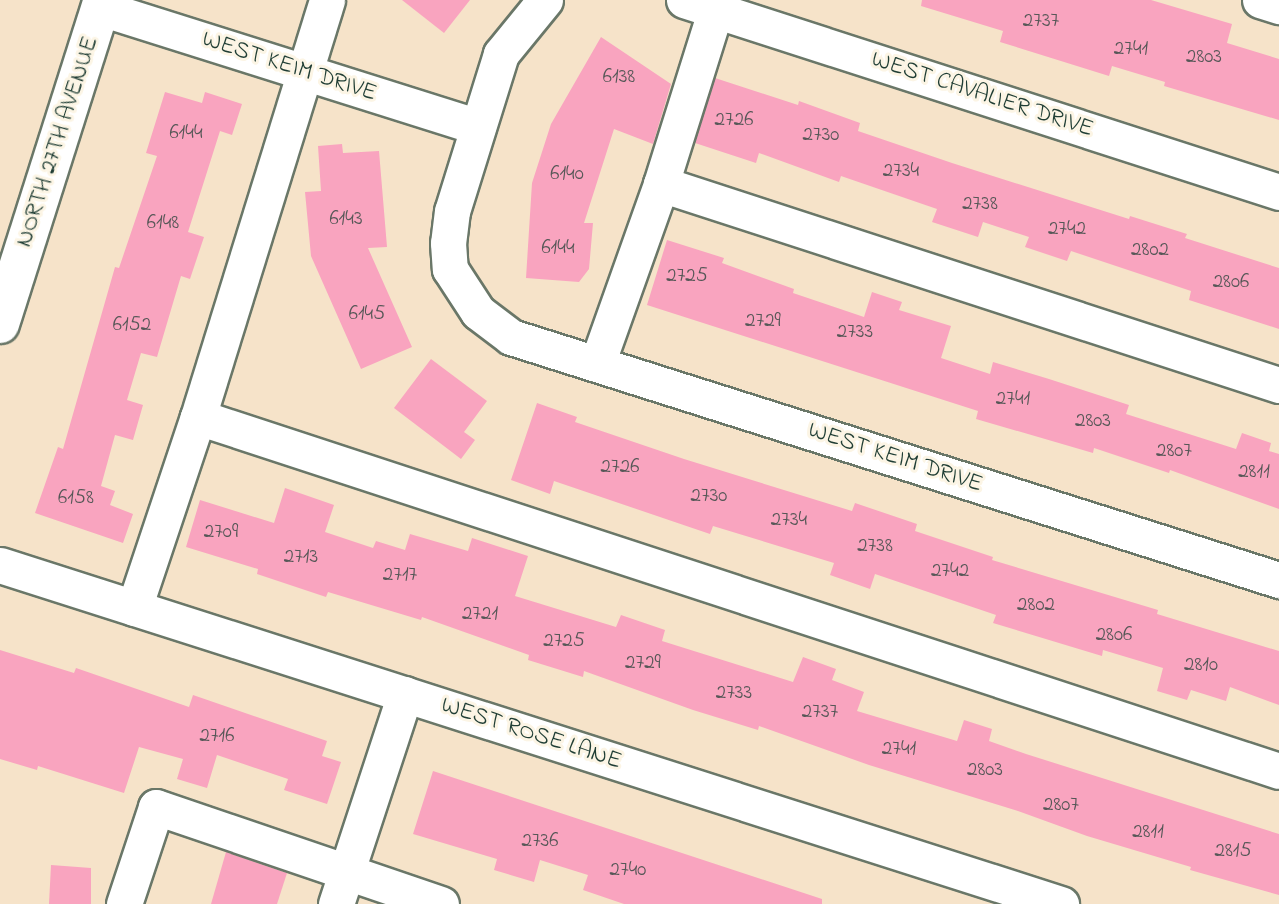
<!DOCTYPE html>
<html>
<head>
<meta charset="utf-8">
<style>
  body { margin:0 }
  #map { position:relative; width:1279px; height:904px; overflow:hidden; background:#f6e3c9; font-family:"Indie Flower",sans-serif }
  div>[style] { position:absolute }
  .building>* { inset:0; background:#f9a4bf }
  .roads { filter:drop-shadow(2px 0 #6a7768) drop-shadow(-2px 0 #6a7768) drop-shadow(0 2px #6a7768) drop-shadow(0 -2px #6a7768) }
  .minor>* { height:35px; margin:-17.5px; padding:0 17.5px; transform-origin:17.5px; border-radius:17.5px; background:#fff }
  .major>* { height:38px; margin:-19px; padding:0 19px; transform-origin:19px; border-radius:19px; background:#fff }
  span { translate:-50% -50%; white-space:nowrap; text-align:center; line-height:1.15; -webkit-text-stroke:6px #fcf5e5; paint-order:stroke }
  .number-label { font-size:21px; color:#565757 }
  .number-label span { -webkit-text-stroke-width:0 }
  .street-label { font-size:24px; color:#1f3d34 }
</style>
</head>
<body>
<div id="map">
  <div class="building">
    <i style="clip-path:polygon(402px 0,470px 0,444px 33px)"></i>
    <i style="clip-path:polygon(922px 0,1151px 0,1232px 24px,1227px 43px,1279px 59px,1279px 120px,1164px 86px,1165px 82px,1112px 66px,1109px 76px,1000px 42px,1003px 31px,921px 6px)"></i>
    <i style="clip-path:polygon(601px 37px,671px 84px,653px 144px,614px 129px,584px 223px,593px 223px,589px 269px,579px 282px,526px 278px,532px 183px,551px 124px)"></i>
    <i style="clip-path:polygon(715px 78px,798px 105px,799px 101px,860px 123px,858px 131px,952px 163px,1129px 219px,1130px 216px,1187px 234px,1185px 238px,1279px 268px,1279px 329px,1189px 300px,1191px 291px,1071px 251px,1067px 261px,1025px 247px,1029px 237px,983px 222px,978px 237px,932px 222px,937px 209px,841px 176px,839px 182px,759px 153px,756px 163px,695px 143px)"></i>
    <i style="clip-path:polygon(165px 92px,202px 103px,205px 92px,242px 104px,232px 135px,220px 131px,188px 232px,204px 237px,190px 279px,181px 276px,157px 357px,141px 353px,127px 400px,143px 405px,133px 440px,115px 435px,101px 486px,115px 491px,110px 505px,133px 514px,123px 543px,35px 513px,58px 447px,63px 449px,115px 267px,119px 268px,157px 156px,146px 153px)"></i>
    <i style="clip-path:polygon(342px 144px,343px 153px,379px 151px,387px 247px,368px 248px,412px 347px,361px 369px,311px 256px,305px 192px,321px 191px,318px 146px)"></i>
    <i style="clip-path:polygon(667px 240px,724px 258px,722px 263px,794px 289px,793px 293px,864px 317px,872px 292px,902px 302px,899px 310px,951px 326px,941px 358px,990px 374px,993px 362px,1049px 379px,1129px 405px,1126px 414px,1236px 449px,1242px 433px,1271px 443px,1269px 451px,1279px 454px,1279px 509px,1170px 470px,1169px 473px,1094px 448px,1093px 453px,976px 419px,978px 411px,647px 305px)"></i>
    <i style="clip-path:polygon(431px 359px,487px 401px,464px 432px,475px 440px,461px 459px,394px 408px)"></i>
    <i style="clip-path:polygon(537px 403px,577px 417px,575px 422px,684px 459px,852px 511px,855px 503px,917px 524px,915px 531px,993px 557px,992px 560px,1158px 610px,1157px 614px,1279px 651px,1279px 705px,1230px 687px,1226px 701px,1191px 690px,1187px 700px,1157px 691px,1163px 668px,1103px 650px,1102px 656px,993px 623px,996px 615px,875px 574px,870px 589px,830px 575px,834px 563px,713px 526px,710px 534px,554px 481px,550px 494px,511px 480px)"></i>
    <i style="clip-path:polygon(285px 488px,334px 505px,325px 532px,373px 548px,376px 541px,405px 550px,410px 534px,468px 551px,472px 538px,528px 556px,515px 596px,616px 627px,621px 615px,665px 630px,662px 641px,793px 682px,803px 657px,836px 669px,832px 680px,864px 692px,857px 711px,957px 741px,964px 720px,992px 729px,989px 741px,1026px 754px,1279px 834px,1279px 895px,1190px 870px,1191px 867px,1087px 836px,1018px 811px,869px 765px,759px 726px,758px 730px,693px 710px,584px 671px,583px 677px,528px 660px,529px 655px,422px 617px,421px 620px,328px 592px,326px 597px,257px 574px,258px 569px,186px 547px,200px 500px,274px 523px)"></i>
    <i style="clip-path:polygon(0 650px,74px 673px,76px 668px,189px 707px,193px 695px,327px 741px,322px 756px,341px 762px,327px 804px,284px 790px,288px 779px,217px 755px,207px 788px,177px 779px,183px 759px,139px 747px,124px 793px,38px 766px,37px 770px,0 759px)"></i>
    <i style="clip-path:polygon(433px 771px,822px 899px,822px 904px,624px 904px,583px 890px,588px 875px,540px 860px,534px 882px,494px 870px,497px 859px,413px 834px)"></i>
    <i style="clip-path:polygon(226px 852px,287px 873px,277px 904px,211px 904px)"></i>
    <i style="clip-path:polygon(51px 865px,91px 868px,91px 904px,49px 904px)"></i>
  </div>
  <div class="roads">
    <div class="minor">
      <i style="left:545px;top:0;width:70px;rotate:129.2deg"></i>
      <i style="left:501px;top:54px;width:164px;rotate:107.3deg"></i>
      <i style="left:452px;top:211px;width:32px;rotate:97deg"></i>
      <i style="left:448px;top:243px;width:26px;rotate:86deg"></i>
      <i style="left:450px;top:269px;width:51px;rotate:56.9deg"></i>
      <i style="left:478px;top:312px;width:41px;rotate:37.1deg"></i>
      <i style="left:511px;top:337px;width:806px;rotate:17.56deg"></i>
      <i style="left:684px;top:0;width:625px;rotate:17.88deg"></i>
      <i style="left:1260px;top:0;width:20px;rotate:18deg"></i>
      <i style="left:101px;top:8px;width:395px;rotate:17.5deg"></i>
      <i style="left:661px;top:184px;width:650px;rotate:18.02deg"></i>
      <i style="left:597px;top:364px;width:191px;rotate:-70.4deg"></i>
      <i style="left:661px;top:184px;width:184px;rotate:-72.6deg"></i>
      <i style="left:198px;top:417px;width:1137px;rotate:18.13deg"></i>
      <i style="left:0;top:565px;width:1114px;rotate:17.72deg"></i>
      <i style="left:134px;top:608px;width:201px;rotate:-71.5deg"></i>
      <i style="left:198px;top:417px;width:436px;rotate:-72.8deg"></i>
      <i style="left:124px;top:904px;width:102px;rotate:-71.7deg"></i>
      <i style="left:156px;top:807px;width:301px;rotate:18.8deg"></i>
      <i style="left:336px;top:904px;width:221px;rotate:-71.8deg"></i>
    </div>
    <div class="major">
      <i style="left:0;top:324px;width:340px;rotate:-72.4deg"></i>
    </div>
  </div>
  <div class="number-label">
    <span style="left:1041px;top:21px">2737</span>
    <span style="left:1131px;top:49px">2741</span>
    <span style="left:1204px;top:57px">2803</span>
    <span style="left:619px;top:77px">6138</span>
    <span style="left:734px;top:120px">2726</span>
    <span style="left:186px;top:133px">6144</span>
    <span style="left:821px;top:135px">2730</span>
    <span style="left:901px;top:171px">2734</span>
    <span style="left:567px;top:174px">6140</span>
    <span style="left:980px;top:204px">2738</span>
    <span style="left:346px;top:219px">6143</span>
    <span style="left:163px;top:223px">6148</span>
    <span style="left:1067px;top:229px">2742</span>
    <span style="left:558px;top:248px">6144</span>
    <span style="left:1150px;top:250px">2802</span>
    <span style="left:687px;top:276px">2725</span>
    <span style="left:1231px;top:282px">2806</span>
    <span style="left:367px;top:314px">6145</span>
    <span style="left:763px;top:321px">2729</span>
    <span style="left:132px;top:325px">6152</span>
    <span style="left:855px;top:332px">2733</span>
    <span style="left:1013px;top:399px">2741</span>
    <span style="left:1093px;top:421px">2803</span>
    <span style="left:1174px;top:451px">2807</span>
    <span style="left:620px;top:467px">2726</span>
    <span style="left:1254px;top:472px">2811</span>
    <span style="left:709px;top:496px">2730</span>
    <span style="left:76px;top:498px">6158</span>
    <span style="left:789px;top:520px">2734</span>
    <span style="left:221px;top:532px">2709</span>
    <span style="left:875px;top:546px">2738</span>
    <span style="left:301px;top:557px">2713</span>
    <span style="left:950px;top:571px">2742</span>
    <span style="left:400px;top:575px">2717</span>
    <span style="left:1036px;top:605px">2802</span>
    <span style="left:480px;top:614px">2721</span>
    <span style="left:1114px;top:635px">2806</span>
    <span style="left:564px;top:641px">2725</span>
    <span style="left:643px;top:663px">2729</span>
    <span style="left:1201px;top:665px">2810</span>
    <span style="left:734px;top:693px">2733</span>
    <span style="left:820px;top:712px">2737</span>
    <span style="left:217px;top:736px">2716</span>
    <span style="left:899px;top:749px">2741</span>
    <span style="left:985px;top:770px">2803</span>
    <span style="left:1061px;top:805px">2807</span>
    <span style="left:1148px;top:832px">2811</span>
    <span style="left:540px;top:841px">2736</span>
    <span style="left:1233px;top:851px">2815</span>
    <span style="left:628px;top:870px">2740</span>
  </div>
  <div class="street-label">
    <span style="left:289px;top:67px;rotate:18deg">WEST KEIM DRIVE</span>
    <span style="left:982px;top:95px;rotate:18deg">WEST CAVALIER DRIVE</span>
    <span style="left:58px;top:142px;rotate:-72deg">NORTH 27TH AVENUE</span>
    <span style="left:895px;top:458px;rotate:18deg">WEST KEIM DRIVE</span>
    <span style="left:531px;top:734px;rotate:18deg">WEST ROSE LANE</span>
  </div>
</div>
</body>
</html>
